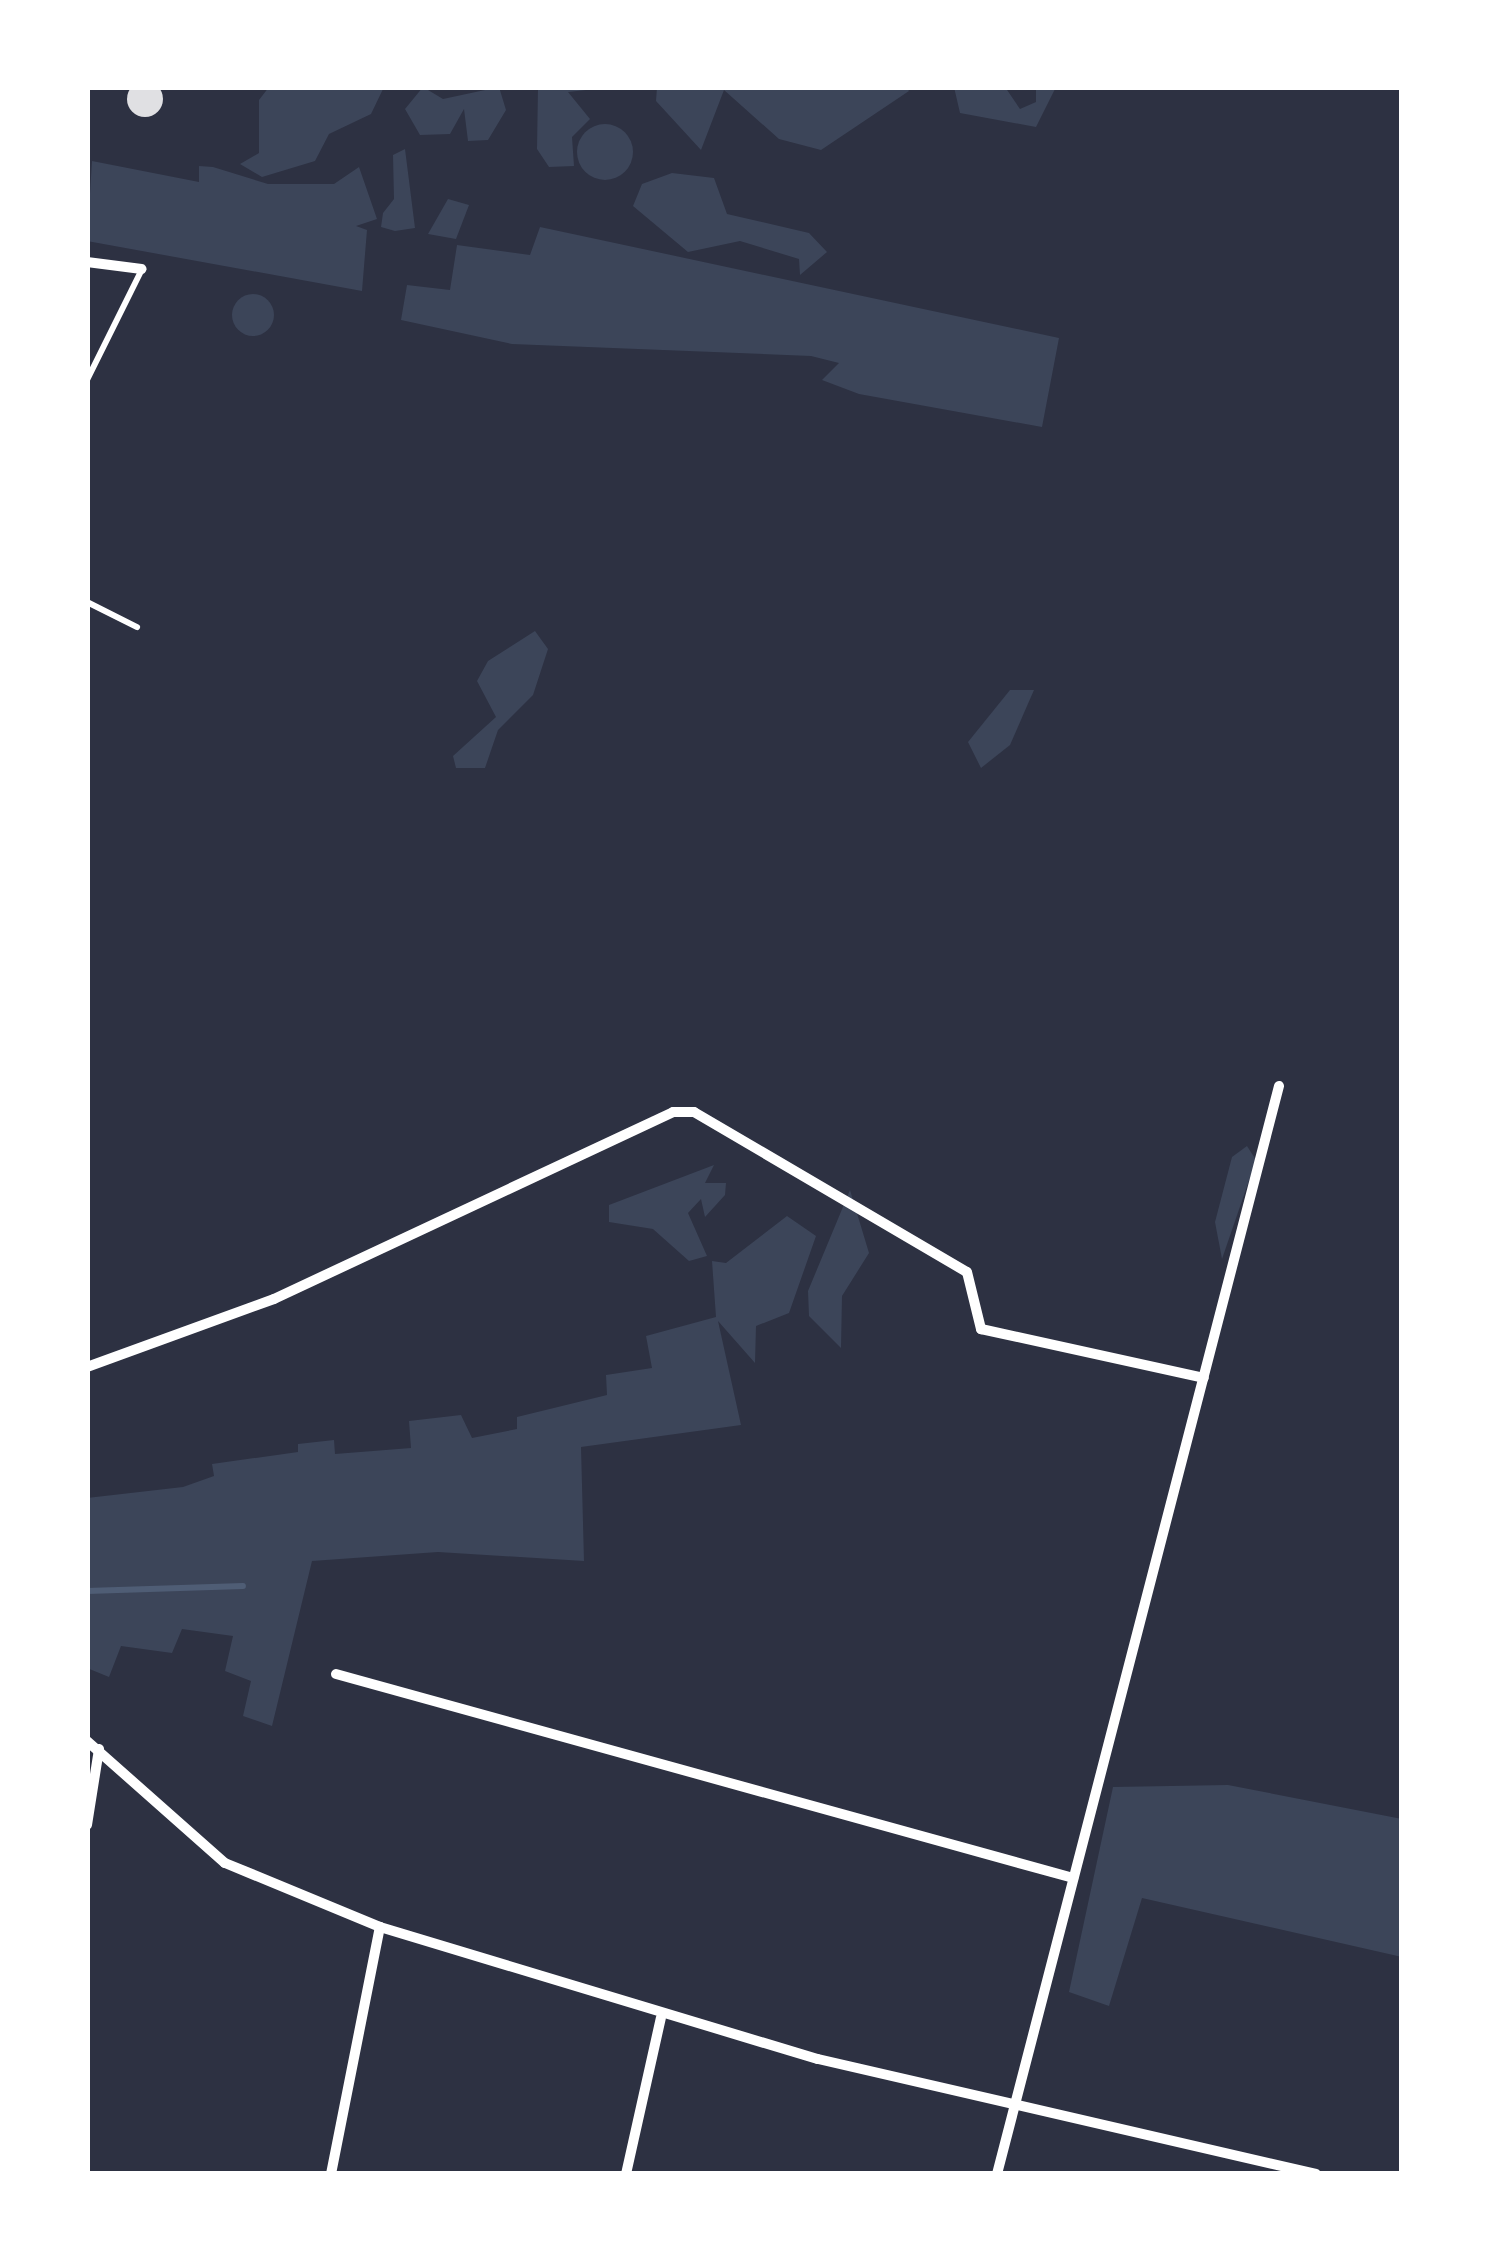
<!DOCTYPE html>
<html>
<head>
<meta charset="utf-8">
<style>
  body { margin:0 }
  #map { position:relative; width:1489px; height:2261px; overflow:hidden; background:#2d3142; font-family:"DM Sans",sans-serif }
  div>[style] { position:absolute }
  .green>* { inset:0; background:#3c4559 }
  .round { border-radius:50% }
  .stream>* { height:6px; margin:-3px; padding:0 3px; transform-origin:3px; border-radius:3px; background:#4f5d75 }
  .building>* { inset:0; background:#e0e0e3 }
  .service>* { height:6px; margin:-3px; padding:0 3px; transform-origin:3px; border-radius:3px; background:#fff }
  .minor>* { height:10px; margin:-5px; padding:0 5px; transform-origin:5px; border-radius:5px; background:#fff }
  span { translate:-50% -50%; white-space:nowrap; text-align:center; line-height:1.15; -webkit-text-stroke:9px #fff; paint-order:stroke }
  .frame { position:absolute; inset:0; border:90px solid #fff; pointer-events:none }
</style>
</head>
<body>
<div id="map">
  <div class="green">
    <i style="clip-path:polygon(269px 87px,384px 87px,371px 114px,329px 134px,315px 161px,262px 177px,240px 164px,259px 153px,259px 100px)"></i>
    <i style="clip-path:polygon(423px 87px,443px 99px,499px 87px,506px 110px,488px 140px,468px 141px,464px 109px,450px 134px,420px 135px,405px 109px)"></i>
    <i style="clip-path:polygon(538px 87px,613px 87px,568px 92px,590px 119px,572px 137px,574px 166px,549px 167px,537px 149px)"></i>
    <i style="clip-path:polygon(657px 87px,906px 87px,909px 91px,821px 150px,779px 139px,724px 90px,701px 150px,656px 101px)"></i>
    <i style="clip-path:polygon(954px 87px,1005px 87px,1020px 109px,1036px 102px,1036px 87px,1056px 87px,1036px 127px,960px 113px)"></i>
    <i class="round" style="left:577px;top:124px;width:56px;height:56px"></i>
    <i style="clip-path:polygon(405px 149px,415px 228px,395px 231px,381px 227px,383px 213px,394px 199px,393px 155px)"></i>
    <i style="clip-path:polygon(92px 161px,199px 182px,199px 166px,213px 167px,268px 184px,334px 184px,359px 167px,377px 219px,356px 226px,367px 230px,362px 291px,87px 241px)"></i>
    <i style="clip-path:polygon(672px 173px,714px 178px,727px 214px,809px 233px,827px 252px,800px 275px,799px 259px,740px 241px,688px 252px,633px 206px,642px 184px)"></i>
    <i style="clip-path:polygon(448px 199px,469px 205px,456px 239px,428px 234px)"></i>
    <i style="clip-path:polygon(540px 227px,1059px 338px,1042px 427px,859px 394px,822px 380px,839px 363px,811px 356px,512px 344px,401px 320px,407px 285px,450px 290px,457px 245px,530px 255px)"></i>
    <i class="round" style="left:232px;top:294px;width:42px;height:42px"></i>
    <i style="clip-path:polygon(535px 631px,548px 649px,533px 695px,498px 730px,485px 768px,456px 768px,453px 756px,496px 717px,477px 681px,488px 661px)"></i>
    <i style="clip-path:polygon(1010px 690px,1034px 690px,1010px 745px,981px 768px,968px 742px)"></i>
    <i style="clip-path:polygon(1247px 1146px,1256px 1160px,1222px 1259px,1215px 1222px,1232px 1157px)"></i>
    <i style="clip-path:polygon(714px 1165px,705px 1183px,726px 1183px,725px 1195px,705px 1217px,701px 1199px,688px 1213px,707px 1256px,689px 1261px,653px 1229px,609px 1222px,609px 1205px)"></i>
    <i style="clip-path:polygon(850px 1190px,869px 1253px,842px 1296px,841px 1348px,809px 1316px,808px 1291px)"></i>
    <i style="clip-path:polygon(787px 1216px,816px 1236px,789px 1313px,756px 1326px,755px 1363px,718px 1321px,741px 1425px,581px 1447px,584px 1561px,438px 1552px,312px 1561px,272px 1726px,243px 1716px,251px 1681px,225px 1671px,233px 1636px,182px 1629px,172px 1653px,121px 1646px,109px 1677px,87px 1668px,87px 1498px,183px 1487px,214px 1476px,212px 1464px,298px 1452px,298px 1444px,334px 1440px,335px 1454px,411px 1448px,409px 1421px,461px 1415px,472px 1438px,517px 1429px,517px 1417px,607px 1395px,606px 1375px,652px 1368px,646px 1336px,716px 1317px,712px 1261px,726px 1263px)"></i>
    <i style="clip-path:polygon(1228px 1785px,1402px 1819px,1402px 1957px,1142px 1898px,1109px 2006px,1069px 1992px,1113px 1787px)"></i>
  </div>
  <div class="stream">
    <i style="left:87px;top:1591px;width:156px;rotate:-1.8deg"></i>
  </div>
  <div class="building">
    <i class="round" style="left:127px;top:81px;width:36px;height:36px"></i>
  </div>
  <div class="service">
    <i style="left:87px;top:380px;width:122px;rotate:-63.6deg"></i>
    <i style="left:87px;top:602px;width:56px;rotate:26.6deg"></i>
  </div>
  <div class="minor">
    <i style="left:87px;top:262px;width:55px;rotate:7.3deg"></i>
    <i style="left:87px;top:1367px;width:199px;rotate:-20deg"></i>
    <i style="left:274px;top:1299px;width:441px;rotate:-25.1deg"></i>
    <i style="left:673px;top:1112px;width:21px"></i>
    <i style="left:694px;top:1112px;width:316px;rotate:30.4deg"></i>
    <i style="left:967px;top:1272px;width:59px;rotate:76.2deg"></i>
    <i style="left:981px;top:1329px;width:228px;rotate:12.4deg"></i>
    <i style="left:336px;top:1674px;width:765px;rotate:15.47deg"></i>
    <i style="left:87px;top:1741px;width:184px;rotate:41.5deg"></i>
    <i style="left:225px;top:1863px;width:168px;rotate:22.4deg"></i>
    <i style="left:380px;top:1927px;width:457px;rotate:16.8deg"></i>
    <i style="left:818px;top:2059px;width:511px;rotate:13deg"></i>
    <i style="left:87px;top:1825px;width:77px;rotate:-81deg"></i>
    <i style="left:331px;top:2174px;width:252px;rotate:-78.8deg"></i>
    <i style="left:626px;top:2174px;width:160px;rotate:-77.4deg"></i>
    <i style="left:997px;top:2174px;width:1124px;rotate:-75.47deg"></i>
  </div>
  <div class="frame"></div>
</div>
</body>
</html>
